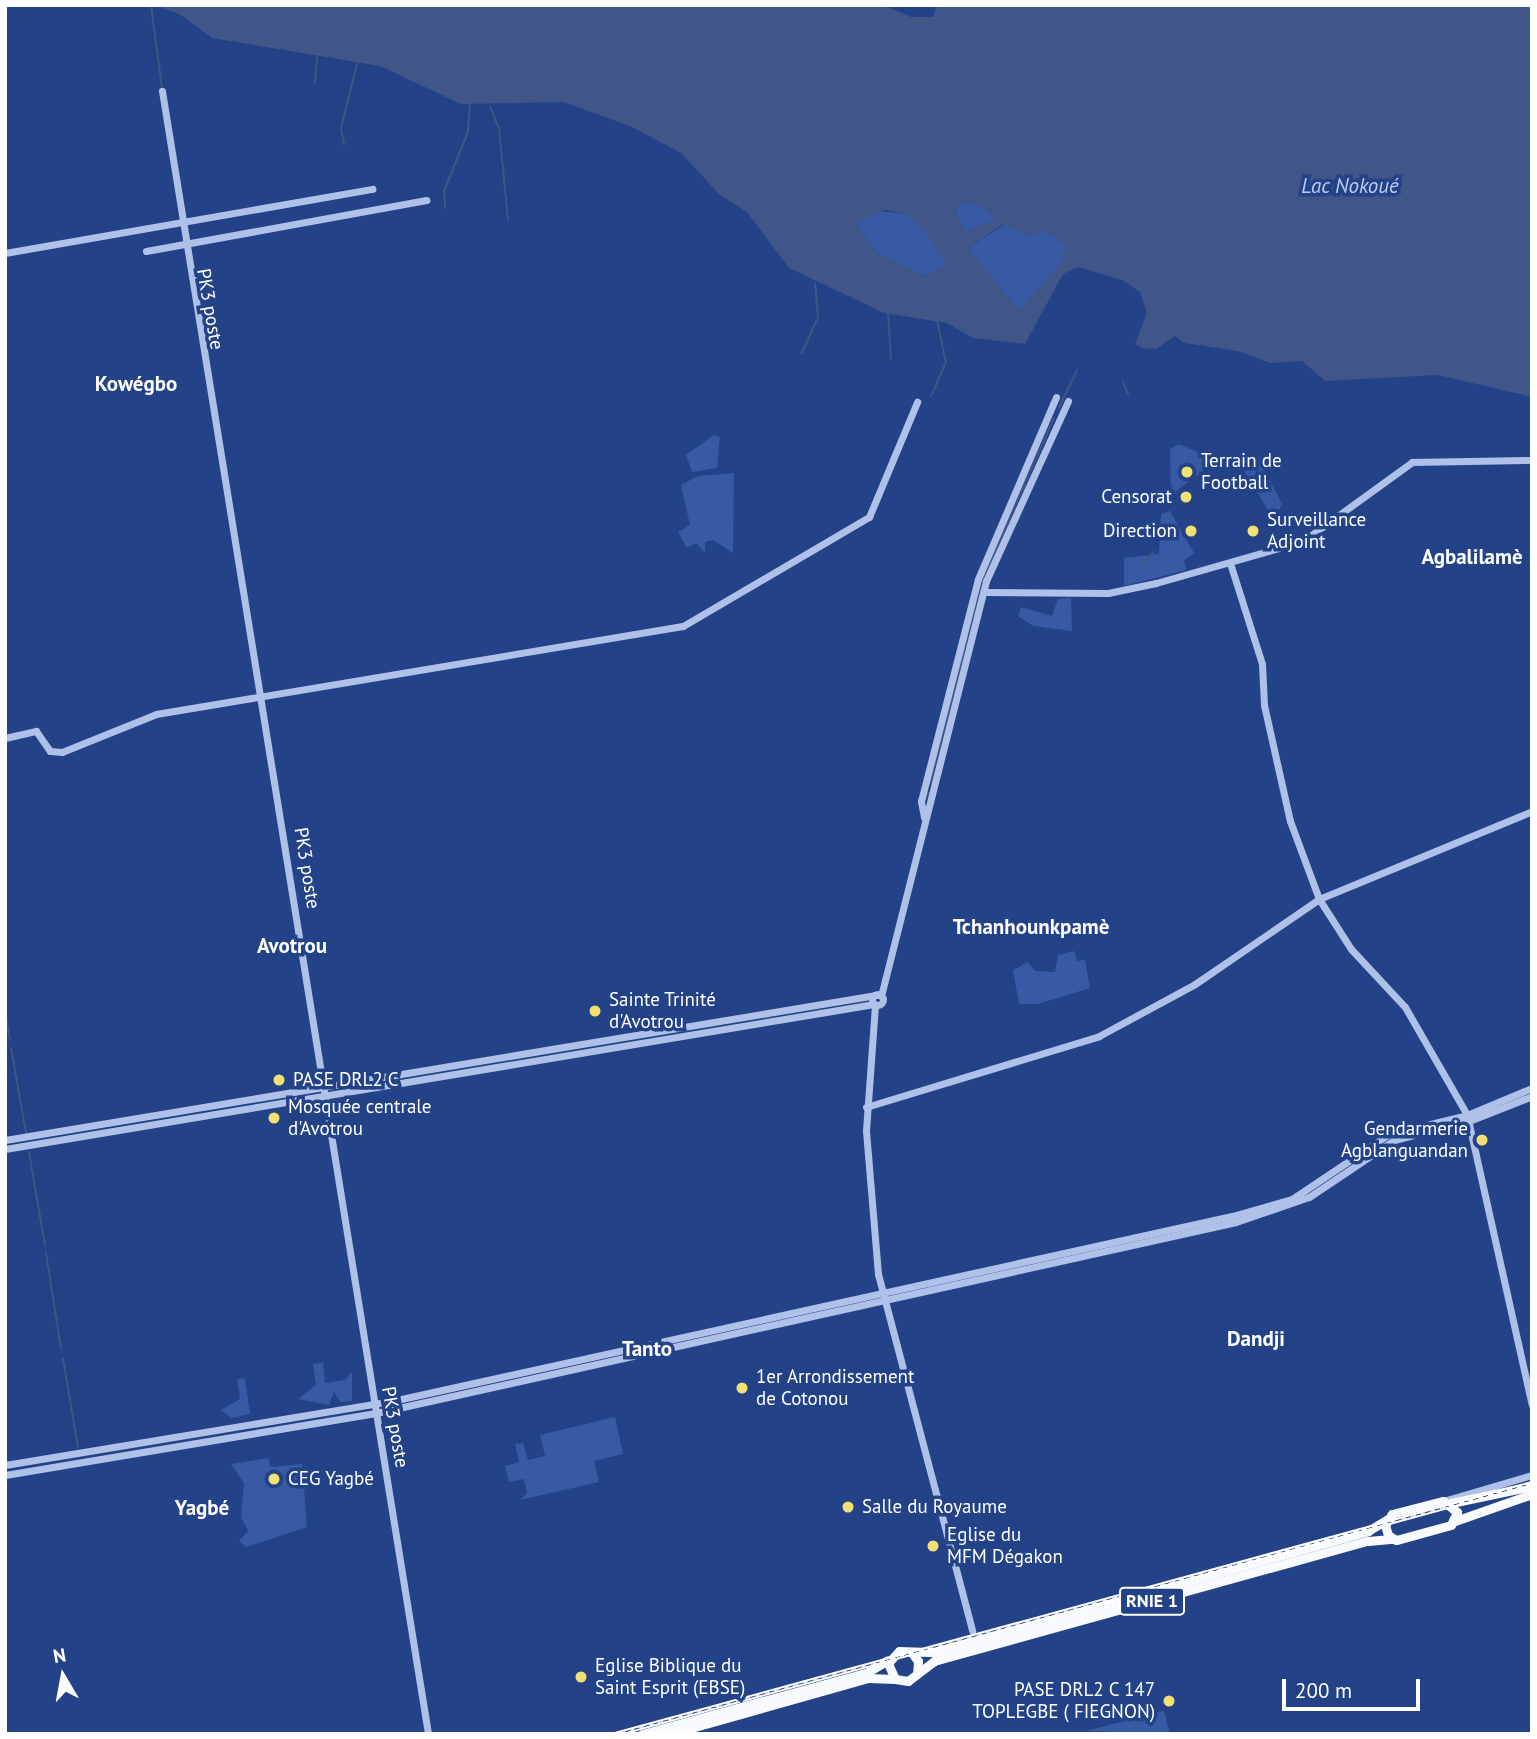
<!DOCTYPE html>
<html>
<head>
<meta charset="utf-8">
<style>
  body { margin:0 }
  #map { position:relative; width:1537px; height:1739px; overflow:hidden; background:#244287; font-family:"PT Sans",sans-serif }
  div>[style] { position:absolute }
  .green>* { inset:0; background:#385aa4 }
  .water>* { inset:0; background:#405588 }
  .stream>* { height:2px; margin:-1px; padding:0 1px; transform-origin:1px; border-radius:1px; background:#405588 }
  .tertiary>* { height:7px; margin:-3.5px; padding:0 3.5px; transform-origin:3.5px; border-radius:3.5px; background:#afc1e9 }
  .tertiary>.ring { margin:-3.5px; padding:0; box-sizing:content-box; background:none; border:7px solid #afc1e9; border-radius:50% }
  .trunk>* { height:9px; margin:-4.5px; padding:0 4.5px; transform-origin:4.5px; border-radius:4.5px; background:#f8fafe }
  .rail>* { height:4.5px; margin-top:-2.25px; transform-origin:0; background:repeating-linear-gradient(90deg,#244287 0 5px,#fff 0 10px); box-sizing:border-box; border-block:2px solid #fff }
  .dots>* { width:19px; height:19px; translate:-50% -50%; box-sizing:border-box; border:4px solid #244287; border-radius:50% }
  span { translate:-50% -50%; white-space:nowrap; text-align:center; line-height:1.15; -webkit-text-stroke:7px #244287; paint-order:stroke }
  .shield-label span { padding:2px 5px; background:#244287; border:2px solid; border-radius:5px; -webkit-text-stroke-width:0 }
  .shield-label { font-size:18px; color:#fff; font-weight:700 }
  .street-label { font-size:19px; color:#fff }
  .poi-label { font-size:19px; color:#fff }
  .left { translate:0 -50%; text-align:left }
  .right { translate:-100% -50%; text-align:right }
  .water-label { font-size:21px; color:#bbccf0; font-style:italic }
  .neighbourhood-label { font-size:21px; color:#fff; font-weight:700 }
  .frame { position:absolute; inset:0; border:7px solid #fff; pointer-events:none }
  .north { position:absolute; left:28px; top:1641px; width:70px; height:70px; -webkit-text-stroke:5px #244287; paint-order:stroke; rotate:350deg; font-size:19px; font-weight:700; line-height:28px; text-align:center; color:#fff }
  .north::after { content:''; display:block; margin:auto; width:24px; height:32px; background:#fff; clip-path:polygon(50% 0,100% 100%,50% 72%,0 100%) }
  .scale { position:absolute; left:1282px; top:1679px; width:138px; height:32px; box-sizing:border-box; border:4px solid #fff; border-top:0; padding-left:9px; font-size:21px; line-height:24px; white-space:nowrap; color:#fff; -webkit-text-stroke:5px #244287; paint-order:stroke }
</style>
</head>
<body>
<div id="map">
  <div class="green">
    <i style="clip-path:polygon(971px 203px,986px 209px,996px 219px,965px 232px,955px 211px,960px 204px)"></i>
    <i style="clip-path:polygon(878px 211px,907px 214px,928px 234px,946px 264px,925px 276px,877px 253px,856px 223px)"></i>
    <i style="clip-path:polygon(1004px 225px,1031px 236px,1045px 230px,1065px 245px,1063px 262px,1019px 311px,968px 248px)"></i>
    <i style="clip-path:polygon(714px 435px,720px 438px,717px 468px,692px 472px,686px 455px)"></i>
    <i style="clip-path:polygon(1179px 444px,1217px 461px,1171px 495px,1170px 449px)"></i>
    <i style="clip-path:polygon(1257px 455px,1282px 504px,1279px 510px,1269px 512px,1240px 464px)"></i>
    <i style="clip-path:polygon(734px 473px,733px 553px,713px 540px,705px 542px,705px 553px,696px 543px,687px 548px,678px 532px,690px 525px,681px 485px,698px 476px)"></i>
    <i style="clip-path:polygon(1170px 511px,1194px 553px,1184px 561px,1186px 570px,1124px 586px,1124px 558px,1159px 554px,1161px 514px)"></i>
    <i style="clip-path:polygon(1071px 598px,1072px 631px,1033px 626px,1018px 616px,1021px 607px,1052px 616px,1058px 599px)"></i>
    <i style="clip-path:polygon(1074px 951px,1077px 961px,1085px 960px,1090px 988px,1038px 1004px,1019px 1004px,1013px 970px,1028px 962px,1035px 971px,1055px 972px,1058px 955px)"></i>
    <i style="clip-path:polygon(323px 1363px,325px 1383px,345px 1380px,352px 1372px,352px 1401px,340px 1402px,334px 1392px,329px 1405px,298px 1399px,316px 1385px,313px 1364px)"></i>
    <i style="clip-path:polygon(245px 1378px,250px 1414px,232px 1418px,221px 1410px,240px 1399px,237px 1379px)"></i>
    <i style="clip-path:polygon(615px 1417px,623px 1454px,594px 1461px,599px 1482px,520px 1500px,527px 1493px,524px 1479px,509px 1482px,505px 1466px,519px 1462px,515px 1444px,523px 1443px,528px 1460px,545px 1456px,540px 1435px)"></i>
    <i style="clip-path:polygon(268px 1458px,271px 1467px,302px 1464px,307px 1527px,246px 1547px,239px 1541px,248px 1531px,241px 1517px,244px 1483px,231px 1464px)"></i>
    <i style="clip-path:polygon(1164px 1711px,1170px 1734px,1086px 1731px)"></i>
  </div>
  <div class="water">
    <i style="clip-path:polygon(evenodd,156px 5px,883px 5px,911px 17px,933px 17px,937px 5px,1532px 5px,1532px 397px,1438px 375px,1325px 381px,1302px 361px,1270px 363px,1238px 351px,1184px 343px,1175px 336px,1156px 349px,1142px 348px,1135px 344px,1147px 313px,1140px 292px,1122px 280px,1078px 267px,1063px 274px,1025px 344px,973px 338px,947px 323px,884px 313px,789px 268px,747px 212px,720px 195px,681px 153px,632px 127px,564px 102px,461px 104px,380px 66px,212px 38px,181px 15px,156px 5px,971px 203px,986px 209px,996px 219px,965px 232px,955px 211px,960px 204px,971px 203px,156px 5px,885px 210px,907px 214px,923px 229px,946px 264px,925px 276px,877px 253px,856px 223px,885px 210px,156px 5px,1002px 225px,1031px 236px,1045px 230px,1065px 245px,1062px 262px,1019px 311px,968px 248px,1002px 225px)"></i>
  </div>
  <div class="stream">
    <i style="left:151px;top:5px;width:84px;rotate:82.5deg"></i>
    <i style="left:315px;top:82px;width:25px;rotate:-85deg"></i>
    <i style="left:490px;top:106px;width:24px;rotate:68deg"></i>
    <i style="left:499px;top:128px;width:92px;rotate:84.4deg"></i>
    <i style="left:344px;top:144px;width:16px;rotate:-101deg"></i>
    <i style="left:341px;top:128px;width:66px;rotate:-76deg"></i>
    <i style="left:445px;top:208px;width:17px;rotate:-93deg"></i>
    <i style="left:444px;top:191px;width:64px;rotate:-67.9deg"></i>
    <i style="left:468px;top:132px;width:27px;rotate:-86deg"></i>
    <i style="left:888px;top:313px;width:46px;rotate:86.3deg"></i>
    <i style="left:802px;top:353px;width:39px;rotate:-66deg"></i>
    <i style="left:818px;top:317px;width:33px;rotate:-95deg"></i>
    <i style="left:1123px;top:382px;width:13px;rotate:67deg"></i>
    <i style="left:931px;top:396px;width:36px;rotate:-66deg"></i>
    <i style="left:946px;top:363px;width:44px;rotate:-101.8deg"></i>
    <i style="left:1059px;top:408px;width:42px;rotate:-64.7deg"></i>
    <i style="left:1141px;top:568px;width:20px;rotate:-53deg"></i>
    <i style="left:930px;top:784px;width:212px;rotate:-75.5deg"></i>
    <i style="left:983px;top:579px;width:176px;rotate:-66.2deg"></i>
    <i style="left:925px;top:801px;width:9px;rotate:-69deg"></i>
    <i style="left:5px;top:1012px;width:27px;rotate:80deg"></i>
    <i style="left:11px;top:1048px;width:86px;rotate:80deg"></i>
    <i style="left:29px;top:1152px;width:95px;rotate:80.3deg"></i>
    <i style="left:46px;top:1253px;width:97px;rotate:81.1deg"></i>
    <i style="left:63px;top:1359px;width:89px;rotate:80.3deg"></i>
  </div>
  <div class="tertiary">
    <i style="left:162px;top:91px;width:1664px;rotate:80.8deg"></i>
    <i style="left:146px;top:251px;width:285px;rotate:-10.3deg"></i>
    <i style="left:5px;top:253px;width:373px;rotate:-9.9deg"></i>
    <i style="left:1230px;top:563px;width:106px;rotate:72.4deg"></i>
    <i style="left:1262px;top:664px;width:41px;rotate:87.2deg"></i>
    <i style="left:1264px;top:705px;width:119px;rotate:77.4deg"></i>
    <i style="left:1290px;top:821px;width:83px;rotate:69.6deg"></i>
    <i style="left:1319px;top:899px;width:59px;rotate:57.4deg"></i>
    <i style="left:1351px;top:949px;width:79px;rotate:47deg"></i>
    <i style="left:1405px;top:1007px;width:125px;rotate:60.1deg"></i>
    <i style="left:1467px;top:1115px;width:297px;rotate:77.4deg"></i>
    <i style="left:984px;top:592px;width:124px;rotate:0.5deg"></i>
    <i style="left:1108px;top:593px;width:49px;rotate:-11.8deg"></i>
    <i style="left:1156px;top:583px;width:153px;rotate:-15.9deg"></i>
    <i style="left:1303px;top:541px;width:135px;rotate:-35.9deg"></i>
    <i style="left:1412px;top:462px;width:120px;rotate:-1deg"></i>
    <i style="left:5px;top:738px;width:32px;rotate:-13deg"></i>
    <i style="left:36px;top:731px;width:24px;rotate:55deg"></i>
    <i style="left:50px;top:751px;width:12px;rotate:5deg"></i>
    <i style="left:62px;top:752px;width:101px;rotate:-22deg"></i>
    <i style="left:156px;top:714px;width:534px;rotate:-9.48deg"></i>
    <i style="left:683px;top:626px;width:216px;rotate:-30.4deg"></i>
    <i style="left:869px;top:517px;width:125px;rotate:-67.3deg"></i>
    <i style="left:924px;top:817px;width:16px;rotate:-101deg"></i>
    <i style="left:921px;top:801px;width:229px;rotate:-75.6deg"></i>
    <i style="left:978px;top:579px;width:198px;rotate:-66.8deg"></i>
    <i class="ring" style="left:872.5px;top:994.5px;width:4px;height:4px"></i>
    <i style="left:881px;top:996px;width:428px;rotate:-75.8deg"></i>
    <i style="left:986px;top:581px;width:198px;rotate:-65.5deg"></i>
    <i style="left:875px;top:1005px;width:126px;rotate:94.1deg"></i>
    <i style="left:866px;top:1131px;width:144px;rotate:85.2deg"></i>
    <i style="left:878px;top:1274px;width:369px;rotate:75.2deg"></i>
    <i style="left:866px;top:1107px;width:244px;rotate:-16.9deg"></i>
    <i style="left:1099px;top:1036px;width:109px;rotate:-28.4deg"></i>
    <i style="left:1195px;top:984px;width:150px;rotate:-34.4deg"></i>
    <i style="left:1319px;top:899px;width:230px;rotate:-22.4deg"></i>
    <i style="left:5px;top:1140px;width:883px;rotate:-9.45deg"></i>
    <i style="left:5px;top:1149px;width:881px;rotate:-9.47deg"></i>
    <i style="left:5px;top:1465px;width:397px;rotate:-9.4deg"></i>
    <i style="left:397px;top:1400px;width:855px;rotate:-12.43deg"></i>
    <i style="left:1232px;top:1216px;width:62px;rotate:-15.8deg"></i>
    <i style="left:1292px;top:1199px;width:117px;rotate:-33.8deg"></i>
    <i style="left:1389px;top:1134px;width:80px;rotate:-13.7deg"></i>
    <i style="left:1467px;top:1115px;width:70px;rotate:-22.6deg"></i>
    <i style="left:5px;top:1475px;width:376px;rotate:-9.5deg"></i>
    <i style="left:376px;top:1413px;width:881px;rotate:-12.52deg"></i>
    <i style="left:1236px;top:1222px;width:77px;rotate:-18.9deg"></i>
    <i style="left:1309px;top:1197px;width:102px;rotate:-33.8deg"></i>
    <i style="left:1394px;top:1140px;width:77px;rotate:-14.2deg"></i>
    <i style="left:1469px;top:1121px;width:68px;rotate:-21.6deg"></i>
    <i style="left:1443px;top:1501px;width:93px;rotate:-16.3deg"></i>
  </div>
  <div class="trunk">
    <i style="left:1443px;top:1501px;width:18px;rotate:38deg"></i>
    <i style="left:1457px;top:1512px;width:14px;rotate:115deg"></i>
    <i style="left:1451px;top:1525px;width:57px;rotate:164.7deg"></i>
    <i style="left:1396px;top:1540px;width:9px;rotate:-148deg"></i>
    <i style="left:1388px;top:1535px;width:10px;rotate:-107deg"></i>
    <i style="left:1385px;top:1525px;width:13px;rotate:-58deg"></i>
    <i style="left:1392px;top:1514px;width:53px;rotate:-14.3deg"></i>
    <i style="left:1451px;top:1503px;width:83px;rotate:-11.9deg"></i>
    <i style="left:1455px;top:1521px;width:82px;rotate:-19.3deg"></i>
    <i style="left:912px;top:1653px;width:10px;rotate:53deg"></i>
    <i style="left:918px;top:1661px;width:13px;rotate:94deg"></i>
    <i style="left:917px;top:1674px;width:11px;rotate:142deg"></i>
    <i style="left:908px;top:1681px;width:13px;rotate:-171deg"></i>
    <i style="left:895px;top:1679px;width:17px;rotate:-114deg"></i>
    <i style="left:888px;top:1663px;width:16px;rotate:-47deg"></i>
    <i style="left:899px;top:1651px;width:37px;rotate:2deg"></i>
    <i style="left:936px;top:1652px;width:449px;rotate:-15.6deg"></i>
    <i style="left:1368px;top:1531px;width:23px;rotate:-31deg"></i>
    <i style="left:917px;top:1674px;width:21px;rotate:-37deg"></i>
    <i style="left:934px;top:1661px;width:450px;rotate:-15.5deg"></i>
    <i style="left:1368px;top:1541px;width:25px;rotate:-5deg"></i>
    <i style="left:642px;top:1734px;width:234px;rotate:-15.3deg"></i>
    <i style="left:868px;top:1672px;width:23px;rotate:-31deg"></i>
    <i style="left:670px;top:1734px;width:206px;rotate:-15.8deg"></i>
    <i style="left:868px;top:1678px;width:27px;rotate:2deg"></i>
  </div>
  <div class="rail">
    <i style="left:615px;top:1734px;width:951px;rotate:-15.31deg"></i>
  </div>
  <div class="dots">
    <i style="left:1187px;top:472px;background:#f3e073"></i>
    <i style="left:1186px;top:497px;background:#f3e073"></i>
    <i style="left:1191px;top:531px;background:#f3e073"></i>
    <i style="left:1253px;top:531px;background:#f3e073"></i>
    <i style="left:595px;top:1011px;background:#f3e073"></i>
    <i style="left:279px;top:1080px;background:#f3e073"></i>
    <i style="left:274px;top:1118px;background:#f3e073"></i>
    <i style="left:1482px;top:1140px;background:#f3e073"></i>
    <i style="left:742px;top:1388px;background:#f3e073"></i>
    <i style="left:274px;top:1479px;background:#f3e073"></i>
    <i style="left:848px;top:1507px;background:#f3e073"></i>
    <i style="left:933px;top:1546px;background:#f3e073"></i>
    <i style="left:581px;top:1677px;background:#f3e073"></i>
    <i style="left:1169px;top:1701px;background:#f3e073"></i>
  </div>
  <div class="shield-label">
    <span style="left:1152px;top:1601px">RNIE 1</span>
  </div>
  <div class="street-label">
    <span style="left:210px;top:309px;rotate:80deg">PK3 poste</span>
    <span style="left:307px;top:868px;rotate:81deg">PK3 poste</span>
    <span style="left:395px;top:1427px;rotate:80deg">PK3 poste</span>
  </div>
  <div class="poi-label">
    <span class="left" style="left:1201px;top:472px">Terrain de<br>Football</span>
    <span class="right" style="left:1172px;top:497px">Censorat</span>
    <span class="left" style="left:1267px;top:531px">Surveillance<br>Adjoint</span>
    <span class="right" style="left:1177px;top:531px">Direction</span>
    <span class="left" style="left:609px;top:1011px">Sainte Trinité<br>d'Avotrou</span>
    <span class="left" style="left:293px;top:1080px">PASE DRL2 C</span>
    <span class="left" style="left:288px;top:1118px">Mosquée centrale<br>d'Avotrou</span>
    <span class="right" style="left:1468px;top:1140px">Gendarmerie<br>Agblanguandan</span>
    <span class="left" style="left:756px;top:1388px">1er Arrondissement<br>de Cotonou</span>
    <span class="left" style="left:288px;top:1479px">CEG Yagbé</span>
    <span class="left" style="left:862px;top:1507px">Salle du Royaume</span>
    <span class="left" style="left:947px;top:1546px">Eglise du<br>MFM Dégakon</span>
    <span class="left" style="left:595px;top:1677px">Eglise Biblique du<br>Saint Esprit (EBSE)</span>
    <span class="right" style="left:1155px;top:1701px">PASE DRL2 C 147<br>TOPLEGBE ( FIEGNON)</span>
  </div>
  <div class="water-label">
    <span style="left:1350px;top:186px">Lac Nokoué</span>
  </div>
  <div class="neighbourhood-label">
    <span style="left:136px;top:384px">Kowégbo</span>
    <span style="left:1472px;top:557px">Agbalilamè</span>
    <span style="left:1031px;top:927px">Tchanhounkpamè</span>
    <span style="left:292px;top:946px">Avotrou</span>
    <span style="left:1256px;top:1339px">Dandji</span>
    <span style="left:647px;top:1349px">Tanto</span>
    <span style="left:202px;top:1508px">Yagbé</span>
  </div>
  <div class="frame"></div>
  <div class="north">N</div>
  <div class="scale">200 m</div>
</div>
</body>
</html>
